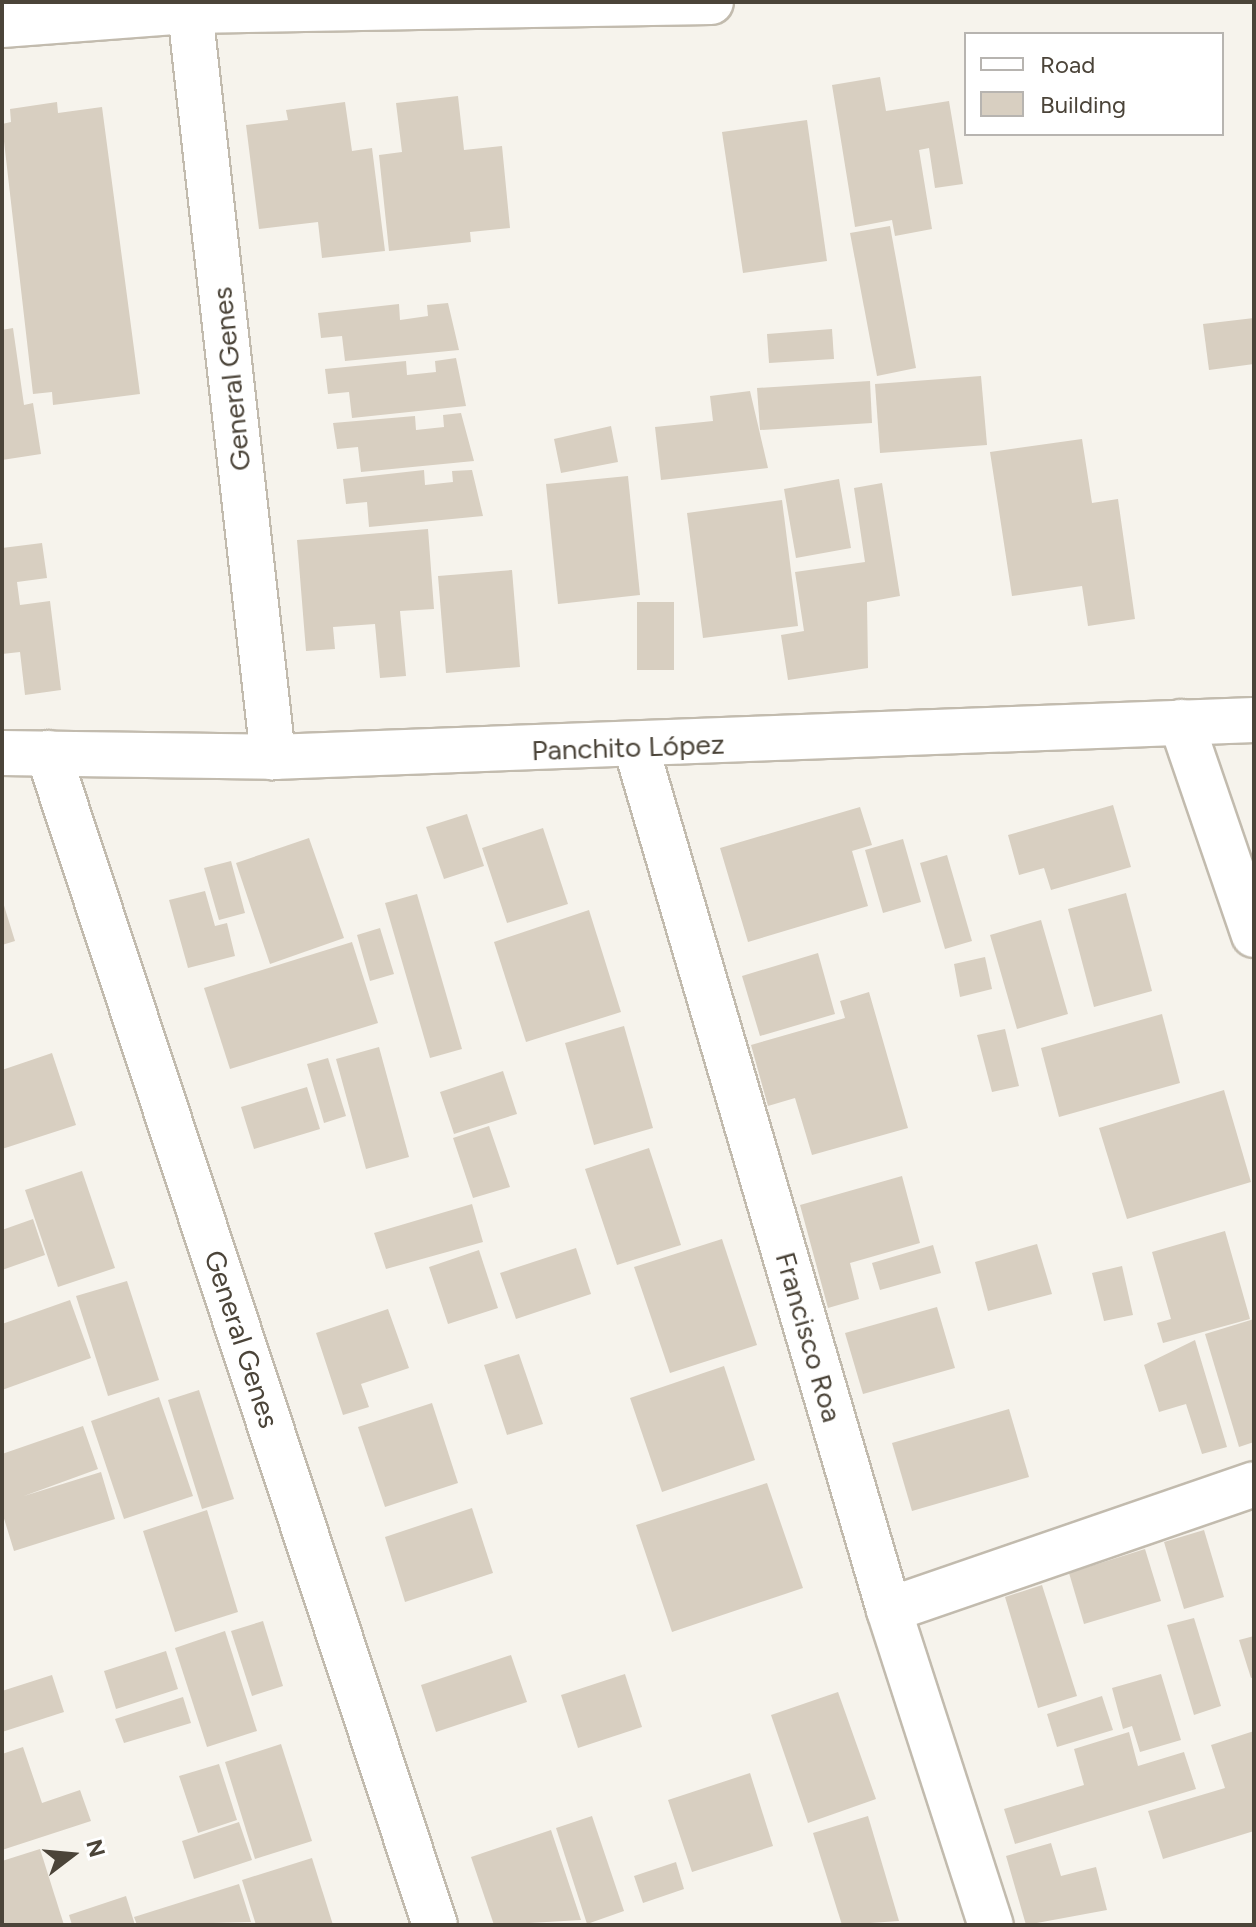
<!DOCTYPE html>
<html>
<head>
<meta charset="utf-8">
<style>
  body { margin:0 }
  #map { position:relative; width:1256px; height:1927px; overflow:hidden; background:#f6f3ec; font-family:Figtree,sans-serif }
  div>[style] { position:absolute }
  .building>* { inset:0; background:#d8cfc1 }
  .roads { filter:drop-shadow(2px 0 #c2bbae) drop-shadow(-2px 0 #c2bbae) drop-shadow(0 2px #c2bbae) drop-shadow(0 -2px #c2bbae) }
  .street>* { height:44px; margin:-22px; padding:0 22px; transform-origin:22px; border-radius:22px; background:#fff }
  span { translate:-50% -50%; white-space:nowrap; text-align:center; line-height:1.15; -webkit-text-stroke:6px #fff; paint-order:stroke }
  .street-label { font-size:28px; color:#4b4439 }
  .frame { position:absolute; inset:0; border:4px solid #4b4439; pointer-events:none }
  .legend { position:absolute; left:964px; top:32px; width:260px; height:104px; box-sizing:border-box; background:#fff; border:2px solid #b7b4b0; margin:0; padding:10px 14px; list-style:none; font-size:24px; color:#4b4439 }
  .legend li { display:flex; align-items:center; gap:16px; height:40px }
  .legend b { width:40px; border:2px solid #b7b4b0 }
  .north { position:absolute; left:32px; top:1815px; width:80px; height:80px; -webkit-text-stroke:6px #fff; paint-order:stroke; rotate:74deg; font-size:22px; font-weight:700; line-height:32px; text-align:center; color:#4b4439 }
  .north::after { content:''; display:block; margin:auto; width:28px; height:36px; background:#4b4439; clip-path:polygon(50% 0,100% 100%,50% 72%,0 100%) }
</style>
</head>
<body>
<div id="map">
  <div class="building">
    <i style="clip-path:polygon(880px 77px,886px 111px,949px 101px,963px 184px,935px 188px,929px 148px,919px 150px,932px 229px,895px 236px,892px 220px,855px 227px,832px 85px)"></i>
    <i style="clip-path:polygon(458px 96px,464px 150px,502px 146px,510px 228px,470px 232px,471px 242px,389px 251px,379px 155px,402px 152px,396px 103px)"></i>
    <i style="clip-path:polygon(57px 102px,58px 113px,102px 107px,140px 394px,53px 405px,52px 392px,33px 394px,2px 124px,11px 122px,10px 109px)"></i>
    <i style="clip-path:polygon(345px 102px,352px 151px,372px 148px,385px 251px,322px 258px,318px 222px,259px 229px,246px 125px,288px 120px,286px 110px)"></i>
    <i style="clip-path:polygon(807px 120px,827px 261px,743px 273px,722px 132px)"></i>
    <i style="clip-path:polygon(890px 226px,916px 368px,877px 376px,850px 233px)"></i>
    <i style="clip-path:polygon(448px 303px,459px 350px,345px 361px,342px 336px,321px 338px,318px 313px,399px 304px,400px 320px,428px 316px,427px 305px)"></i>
    <i style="clip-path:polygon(1254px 318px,1254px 364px,1209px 370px,1203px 324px)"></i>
    <i style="clip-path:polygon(13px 328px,24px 405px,33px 403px,41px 454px,2px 460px,2px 330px)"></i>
    <i style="clip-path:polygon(832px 329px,834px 359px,769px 363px,767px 334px)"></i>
    <i style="clip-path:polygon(456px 358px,466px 406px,352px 418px,349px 392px,328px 394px,325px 369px,406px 361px,407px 375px,436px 372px,435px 361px)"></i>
    <i style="clip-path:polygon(981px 376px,987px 445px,880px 453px,875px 384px)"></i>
    <i style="clip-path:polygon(870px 381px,872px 423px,760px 430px,757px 388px)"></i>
    <i style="clip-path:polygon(750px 391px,768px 468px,661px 480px,655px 427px,713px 421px,710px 396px)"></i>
    <i style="clip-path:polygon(461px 413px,474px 461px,361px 472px,358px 447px,337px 449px,333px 423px,415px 416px,416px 430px,444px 427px,443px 415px)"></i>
    <i style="clip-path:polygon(611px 426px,618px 462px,561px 473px,554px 439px)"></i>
    <i style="clip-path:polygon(1082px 439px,1092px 503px,1118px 499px,1135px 619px,1088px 626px,1082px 586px,1012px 596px,990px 452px)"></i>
    <i style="clip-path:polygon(424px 470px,425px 485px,453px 482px,452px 471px,472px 470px,483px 516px,369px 527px,367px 502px,346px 504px,343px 479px)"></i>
    <i style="clip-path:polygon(628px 476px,640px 595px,558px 604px,546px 484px)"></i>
    <i style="clip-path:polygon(839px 479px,851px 548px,796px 558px,784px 489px)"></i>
    <i style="clip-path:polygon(882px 483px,900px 596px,867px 602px,868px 668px,788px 680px,781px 635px,804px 631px,795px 572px,865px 562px,854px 488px)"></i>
    <i style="clip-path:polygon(782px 500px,798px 626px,703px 638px,687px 513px)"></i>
    <i style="clip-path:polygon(428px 529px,434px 609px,400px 611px,406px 676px,380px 678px,375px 624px,333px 627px,335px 649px,306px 651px,297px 540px)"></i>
    <i style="clip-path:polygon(42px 543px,47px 578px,17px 582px,20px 605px,50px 601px,61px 690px,25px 695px,20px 652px,2px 654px,2px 548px)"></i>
    <i style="clip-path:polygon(512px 570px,520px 667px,446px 673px,438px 576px)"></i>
    <i style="clip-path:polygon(637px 602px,674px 602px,674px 670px,637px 670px)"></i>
    <i style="clip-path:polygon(1113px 805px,1131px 867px,1051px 890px,1044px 868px,1019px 875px,1008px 835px)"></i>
    <i style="clip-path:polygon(860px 807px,872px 845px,852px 851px,868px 906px,748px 942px,720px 848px)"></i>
    <i style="clip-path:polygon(467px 814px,484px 866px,444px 879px,426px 827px)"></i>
    <i style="clip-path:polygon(543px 828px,568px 904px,507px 923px,482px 848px)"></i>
    <i style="clip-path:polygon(309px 838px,344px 938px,270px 964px,236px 863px)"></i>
    <i style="clip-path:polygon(903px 839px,921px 902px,883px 913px,865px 850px)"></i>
    <i style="clip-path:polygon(947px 855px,972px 941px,945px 949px,920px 863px)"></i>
    <i style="clip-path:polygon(231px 861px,245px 913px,219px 920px,204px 868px)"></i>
    <i style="clip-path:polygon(205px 891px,215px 926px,227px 923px,235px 956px,188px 968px,169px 900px)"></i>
    <i style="clip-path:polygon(1126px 893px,1152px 991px,1094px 1007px,1068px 909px)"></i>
    <i style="clip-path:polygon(417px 894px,462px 1049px,430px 1058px,385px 903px)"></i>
    <i style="clip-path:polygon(2px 899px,15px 941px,2px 945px)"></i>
    <i style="clip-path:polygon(589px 910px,621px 1012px,526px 1042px,494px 942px)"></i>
    <i style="clip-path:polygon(1041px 920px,1068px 1014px,1017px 1029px,990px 935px)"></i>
    <i style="clip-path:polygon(380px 928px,394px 974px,370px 981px,357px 935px)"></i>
    <i style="clip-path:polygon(352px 942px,378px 1023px,230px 1069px,204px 988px)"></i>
    <i style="clip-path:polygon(818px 953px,835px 1014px,760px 1036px,742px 976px)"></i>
    <i style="clip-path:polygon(985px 957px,992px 989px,960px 997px,954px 964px)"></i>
    <i style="clip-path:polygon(869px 992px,908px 1128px,812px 1155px,795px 1098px,768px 1106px,751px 1045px,845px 1018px,840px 1001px)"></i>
    <i style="clip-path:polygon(1162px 1014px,1180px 1083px,1059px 1117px,1041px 1048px)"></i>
    <i style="clip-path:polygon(624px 1026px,653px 1128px,594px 1145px,565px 1043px)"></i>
    <i style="clip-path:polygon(1005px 1029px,1019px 1086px,992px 1092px,977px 1035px)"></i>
    <i style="clip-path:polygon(379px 1047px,409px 1157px,366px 1169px,336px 1059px)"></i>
    <i style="clip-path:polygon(52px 1053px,76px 1125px,2px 1149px,2px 1070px)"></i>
    <i style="clip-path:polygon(328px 1058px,346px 1116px,324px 1123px,307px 1064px)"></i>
    <i style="clip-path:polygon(503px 1071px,517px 1114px,454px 1134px,440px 1092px)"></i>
    <i style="clip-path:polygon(307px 1087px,320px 1129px,254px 1149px,241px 1107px)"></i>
    <i style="clip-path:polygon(1224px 1090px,1251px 1182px,1127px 1219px,1099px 1128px)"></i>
    <i style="clip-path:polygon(489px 1126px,510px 1187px,473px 1198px,453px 1138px)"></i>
    <i style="clip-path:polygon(649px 1148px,681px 1245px,617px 1265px,585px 1169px)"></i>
    <i style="clip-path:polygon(82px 1171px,115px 1268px,58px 1287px,25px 1190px)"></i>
    <i style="clip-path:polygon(902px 1176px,920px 1243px,850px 1263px,859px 1299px,828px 1308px,800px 1205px)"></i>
    <i style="clip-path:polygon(472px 1204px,483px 1242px,386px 1269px,374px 1233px)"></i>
    <i style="clip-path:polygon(33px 1219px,45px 1255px,2px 1270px,2px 1230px)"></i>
    <i style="clip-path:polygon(1225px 1231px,1250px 1319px,1163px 1343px,1157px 1323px,1171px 1319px,1152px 1252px)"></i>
    <i style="clip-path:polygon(722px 1239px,757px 1345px,670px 1373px,634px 1267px)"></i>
    <i style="clip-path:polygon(1037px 1244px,1052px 1294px,988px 1311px,975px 1262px)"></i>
    <i style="clip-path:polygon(933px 1245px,941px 1273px,880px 1290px,872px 1263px)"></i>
    <i style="clip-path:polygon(576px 1248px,591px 1294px,516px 1319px,500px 1273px)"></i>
    <i style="clip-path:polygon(479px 1250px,498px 1308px,448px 1324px,429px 1267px)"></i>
    <i style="clip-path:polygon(1122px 1266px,1133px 1315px,1104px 1321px,1092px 1273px)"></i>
    <i style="clip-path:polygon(127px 1281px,159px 1380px,108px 1396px,76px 1296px)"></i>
    <i style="clip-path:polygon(70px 1300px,91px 1358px,2px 1390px,2px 1324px)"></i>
    <i style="clip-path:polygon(937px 1307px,955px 1368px,863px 1394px,845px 1333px)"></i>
    <i style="clip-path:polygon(388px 1309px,409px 1368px,361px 1384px,369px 1407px,343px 1415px,316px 1333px)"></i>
    <i style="clip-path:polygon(1254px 1319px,1254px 1442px,1239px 1447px,1205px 1334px)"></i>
    <i style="clip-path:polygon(1195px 1340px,1227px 1447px,1202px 1454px,1186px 1404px,1159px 1412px,1144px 1365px)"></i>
    <i style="clip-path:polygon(519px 1354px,543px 1424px,507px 1435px,484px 1365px)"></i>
    <i style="clip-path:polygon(724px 1366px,755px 1460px,662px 1492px,630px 1398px)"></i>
    <i style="clip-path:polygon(199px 1390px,234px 1499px,202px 1509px,168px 1400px)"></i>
    <i style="clip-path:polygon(159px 1397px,193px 1496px,124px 1519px,91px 1421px)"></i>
    <i style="clip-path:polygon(432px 1403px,458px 1483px,385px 1507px,358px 1427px)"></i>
    <i style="clip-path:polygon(1009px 1409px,1029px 1477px,912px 1511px,892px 1443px)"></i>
    <i style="clip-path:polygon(83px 1426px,98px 1469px,24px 1496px,101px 1472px,115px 1519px,14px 1551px,2px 1512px,2px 1454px)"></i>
    <i style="clip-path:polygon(767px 1483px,803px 1588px,672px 1632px,636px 1525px)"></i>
    <i style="clip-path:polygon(472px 1508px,493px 1573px,405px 1602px,385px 1537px)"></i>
    <i style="clip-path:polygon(207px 1510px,238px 1612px,175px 1632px,143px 1531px)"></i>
    <i style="clip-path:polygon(1204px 1530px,1224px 1597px,1184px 1609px,1164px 1542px)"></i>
    <i style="clip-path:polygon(1145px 1549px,1161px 1601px,1084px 1624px,1069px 1573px)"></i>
    <i style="clip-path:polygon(1042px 1585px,1077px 1696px,1038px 1708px,1005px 1597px)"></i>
    <i style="clip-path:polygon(1194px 1618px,1221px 1706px,1194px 1715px,1167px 1625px)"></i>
    <i style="clip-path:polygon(263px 1621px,283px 1686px,252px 1696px,231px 1631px)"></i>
    <i style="clip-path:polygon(225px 1631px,257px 1731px,207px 1747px,175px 1648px)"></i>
    <i style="clip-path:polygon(1254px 1636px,1254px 1677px,1251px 1678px,1239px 1640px)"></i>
    <i style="clip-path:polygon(166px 1651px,178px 1689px,116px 1709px,104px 1671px)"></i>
    <i style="clip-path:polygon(511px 1655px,527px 1702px,436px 1732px,421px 1685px)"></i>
    <i style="clip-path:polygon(625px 1674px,642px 1727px,578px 1748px,561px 1695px)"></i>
    <i style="clip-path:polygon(1161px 1674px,1181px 1740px,1140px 1752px,1132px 1726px,1123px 1729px,1112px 1688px)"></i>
    <i style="clip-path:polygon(52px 1675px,64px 1712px,2px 1732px,2px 1691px)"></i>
    <i style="clip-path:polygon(838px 1692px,876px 1799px,808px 1823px,771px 1715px)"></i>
    <i style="clip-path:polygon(1102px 1696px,1113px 1730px,1057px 1747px,1047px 1714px)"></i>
    <i style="clip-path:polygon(183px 1697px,191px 1723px,124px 1743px,115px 1719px)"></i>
    <i style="clip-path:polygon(1254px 1731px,1254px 1831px,1163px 1859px,1148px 1811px,1225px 1788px,1211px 1745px)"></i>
    <i style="clip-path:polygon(1129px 1732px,1138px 1766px,1184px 1752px,1196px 1789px,1015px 1844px,1004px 1809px,1084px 1785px,1074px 1749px)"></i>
    <i style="clip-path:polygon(281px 1744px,312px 1841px,255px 1859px,225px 1762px)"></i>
    <i style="clip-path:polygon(23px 1747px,42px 1803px,80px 1790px,91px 1821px,2px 1850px,2px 1754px)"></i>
    <i style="clip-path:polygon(219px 1764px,237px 1820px,198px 1833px,179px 1776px)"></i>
    <i style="clip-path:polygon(750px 1773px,773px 1846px,692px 1872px,668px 1800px)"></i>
    <i style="clip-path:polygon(592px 1816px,624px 1911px,587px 1924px,556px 1828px)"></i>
    <i style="clip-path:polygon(868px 1816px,899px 1921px,842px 1925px,813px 1833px)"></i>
    <i style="clip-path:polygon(239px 1822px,252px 1860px,194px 1879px,182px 1841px)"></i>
    <i style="clip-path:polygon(551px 1830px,581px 1920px,494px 1925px,471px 1857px)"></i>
    <i style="clip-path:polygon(1051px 1843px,1061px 1876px,1096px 1867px,1107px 1910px,1026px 1925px,1006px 1856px)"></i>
    <i style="clip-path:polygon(40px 1849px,64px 1925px,2px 1925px,2px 1861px)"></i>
    <i style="clip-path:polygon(312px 1858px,333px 1925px,256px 1925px,242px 1880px)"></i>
    <i style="clip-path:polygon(676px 1862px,684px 1889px,643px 1903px,634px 1876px)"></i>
    <i style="clip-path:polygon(239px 1884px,251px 1922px,137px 1925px,134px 1917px)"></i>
    <i style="clip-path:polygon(126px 1896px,135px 1925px,72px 1925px,69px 1915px)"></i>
  </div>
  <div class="roads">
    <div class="street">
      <i style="left:189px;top:2px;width:760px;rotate:83.65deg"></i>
      <i style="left:2px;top:25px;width:189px;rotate:-4.3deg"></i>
      <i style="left:190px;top:11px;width:521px;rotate:-0.99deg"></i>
      <i style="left:1181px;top:722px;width:225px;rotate:71.1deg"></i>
      <i style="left:636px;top:747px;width:899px;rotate:73.66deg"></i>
      <i style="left:889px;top:1610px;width:331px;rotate:72.1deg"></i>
      <i style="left:2px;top:753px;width:271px;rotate:0.8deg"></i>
      <i style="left:273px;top:757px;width:982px;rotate:-2.16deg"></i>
      <i style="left:48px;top:753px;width:1234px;rotate:71.73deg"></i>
      <i style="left:889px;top:1610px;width:386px;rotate:-19deg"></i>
    </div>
  </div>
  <div class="street-label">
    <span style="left:231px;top:379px;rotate:-96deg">General Genes</span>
    <span style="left:628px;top:747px;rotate:-2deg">Panchito López</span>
    <span style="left:809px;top:1337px;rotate:74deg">Francisco Roa</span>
    <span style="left:242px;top:1339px;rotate:72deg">General Genes</span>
  </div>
  <div class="frame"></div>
  <ul class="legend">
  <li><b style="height:10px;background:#fff"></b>Road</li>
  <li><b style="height:22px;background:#d8cfc1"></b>Building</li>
  </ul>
  <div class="north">N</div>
</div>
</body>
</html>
